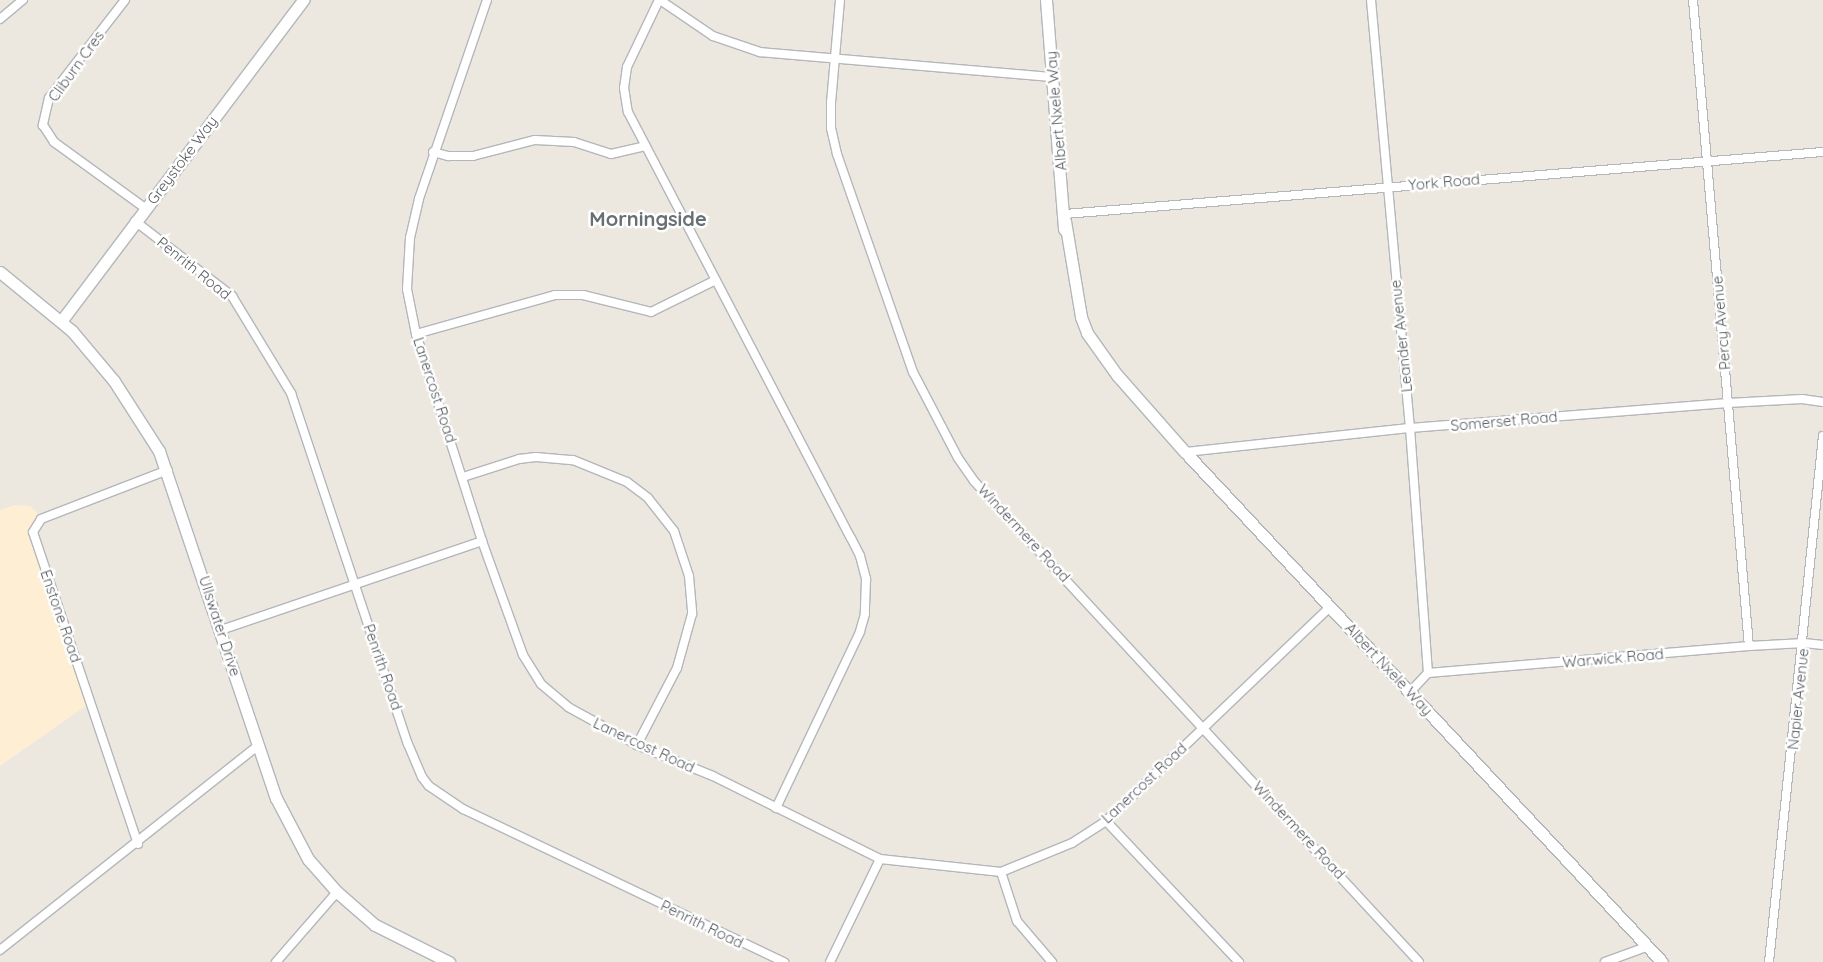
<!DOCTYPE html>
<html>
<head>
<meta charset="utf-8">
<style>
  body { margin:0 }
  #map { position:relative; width:1823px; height:962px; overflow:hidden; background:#ece8e0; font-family:Quicksand,sans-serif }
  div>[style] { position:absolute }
  .commercial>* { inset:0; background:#feeed3 }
  .roads { filter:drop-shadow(1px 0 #b3b7bb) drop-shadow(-1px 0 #b3b7bb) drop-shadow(0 1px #b3b7bb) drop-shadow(0 -1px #b3b7bb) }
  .street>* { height:8px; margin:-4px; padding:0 4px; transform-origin:4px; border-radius:4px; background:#fff }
  .secondary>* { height:11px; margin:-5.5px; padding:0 5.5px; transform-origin:5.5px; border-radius:5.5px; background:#fff }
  span { translate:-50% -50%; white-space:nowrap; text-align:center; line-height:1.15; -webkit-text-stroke:5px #fff; paint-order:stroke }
  .street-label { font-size:15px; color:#595d61 }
  .district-label { font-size:20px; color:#697073; font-weight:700 }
</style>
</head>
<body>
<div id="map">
  <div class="commercial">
    <i style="clip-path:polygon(14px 505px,30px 506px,40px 515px,29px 533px,87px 705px,0 766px,0 510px)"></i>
  </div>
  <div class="roads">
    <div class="street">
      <i style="left:125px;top:0;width:124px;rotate:127.8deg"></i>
      <i style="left:49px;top:98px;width:28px;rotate:103deg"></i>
      <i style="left:43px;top:125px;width:20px;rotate:57deg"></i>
      <i style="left:54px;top:142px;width:112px;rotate:36deg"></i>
      <i style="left:487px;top:0;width:210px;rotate:108.9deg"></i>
      <i style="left:419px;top:199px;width:40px;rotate:103deg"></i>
      <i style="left:410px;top:238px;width:51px;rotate:93.4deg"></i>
      <i style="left:407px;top:289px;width:46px;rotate:78.7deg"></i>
      <i style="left:416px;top:334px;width:217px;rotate:72.3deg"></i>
      <i style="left:482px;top:541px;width:121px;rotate:70.2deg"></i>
      <i style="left:523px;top:655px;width:34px;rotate:58deg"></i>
      <i style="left:541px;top:684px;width:35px;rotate:40deg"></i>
      <i style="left:568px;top:707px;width:79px;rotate:28.8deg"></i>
      <i style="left:637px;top:745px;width:82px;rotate:22.2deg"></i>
      <i style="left:713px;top:776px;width:186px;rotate:26.4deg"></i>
      <i style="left:880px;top:859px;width:122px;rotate:6.1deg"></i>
      <i style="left:1001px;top:872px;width:77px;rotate:-22.2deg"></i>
      <i style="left:1072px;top:843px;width:40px;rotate:-32.9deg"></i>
      <i style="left:1106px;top:821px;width:311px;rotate:-43.7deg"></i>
      <i style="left:659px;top:0;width:74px;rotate:115.5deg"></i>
      <i style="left:627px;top:67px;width:21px;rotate:98deg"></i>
      <i style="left:624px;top:88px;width:24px;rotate:81deg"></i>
      <i style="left:628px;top:112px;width:481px;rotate:62.4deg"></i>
      <i style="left:851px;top:538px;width:20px;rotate:63deg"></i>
      <i style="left:860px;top:556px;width:24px;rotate:75deg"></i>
      <i style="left:866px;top:579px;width:35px;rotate:92deg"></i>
      <i style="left:865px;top:614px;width:19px;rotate:106deg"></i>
      <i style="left:860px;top:632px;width:195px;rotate:115.5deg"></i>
      <i style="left:660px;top:0;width:64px;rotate:34.2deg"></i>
      <i style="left:713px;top:36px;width:50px;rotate:18.8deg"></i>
      <i style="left:760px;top:52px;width:294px;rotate:4.9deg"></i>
      <i style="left:840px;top:0;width:102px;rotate:95deg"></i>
      <i style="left:831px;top:102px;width:26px;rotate:90deg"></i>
      <i style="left:831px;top:128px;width:27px;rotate:77deg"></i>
      <i style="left:837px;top:154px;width:231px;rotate:70.8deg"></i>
      <i style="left:913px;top:372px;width:97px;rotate:62.4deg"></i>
      <i style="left:958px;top:458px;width:28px;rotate:55deg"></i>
      <i style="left:974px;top:481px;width:655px;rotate:47.23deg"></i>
      <i style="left:1371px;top:0;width:430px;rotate:84.8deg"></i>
      <i style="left:1410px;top:428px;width:246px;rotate:85.8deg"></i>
      <i style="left:1693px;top:0;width:648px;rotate:85.05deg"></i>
      <i style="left:0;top:19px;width:30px;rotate:-40deg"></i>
      <i style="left:433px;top:152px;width:16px;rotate:15deg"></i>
      <i style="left:448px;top:156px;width:25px"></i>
      <i style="left:473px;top:156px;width:64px;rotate:-14.5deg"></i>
      <i style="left:535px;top:140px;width:39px;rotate:3deg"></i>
      <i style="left:574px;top:142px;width:39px;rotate:18deg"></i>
      <i style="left:611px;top:154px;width:35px;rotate:-13deg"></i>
      <i style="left:1065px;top:214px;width:761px;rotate:-4.68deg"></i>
      <i style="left:135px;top:221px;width:123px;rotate:37.7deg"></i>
      <i style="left:232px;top:296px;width:114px;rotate:58.7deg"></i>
      <i style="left:291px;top:393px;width:370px;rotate:71.6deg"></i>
      <i style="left:408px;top:744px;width:36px;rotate:67deg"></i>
      <i style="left:422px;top:777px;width:11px;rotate:52deg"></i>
      <i style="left:429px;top:786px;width:41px;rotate:34.1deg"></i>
      <i style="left:463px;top:809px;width:356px;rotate:25.5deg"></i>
      <i style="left:416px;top:334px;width:144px;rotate:-15.7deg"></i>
      <i style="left:555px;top:295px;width:28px"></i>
      <i style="left:583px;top:295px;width:70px;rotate:14deg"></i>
      <i style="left:651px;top:312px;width:72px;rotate:-26.2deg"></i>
      <i style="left:1185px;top:452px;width:226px;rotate:-6.1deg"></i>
      <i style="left:1410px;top:428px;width:319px;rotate:-4.5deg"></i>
      <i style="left:1728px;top:403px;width:74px;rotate:-3.1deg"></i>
      <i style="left:1802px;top:399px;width:21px;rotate:8deg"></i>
      <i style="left:463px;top:477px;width:59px;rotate:-17.8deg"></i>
      <i style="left:519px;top:459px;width:17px;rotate:-7deg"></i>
      <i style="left:536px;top:457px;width:37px;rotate:5deg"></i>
      <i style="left:573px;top:460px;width:58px;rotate:22.2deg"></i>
      <i style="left:627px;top:482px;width:26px;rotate:37deg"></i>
      <i style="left:648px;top:498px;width:42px;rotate:51.8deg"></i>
      <i style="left:674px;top:531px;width:47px;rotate:71.6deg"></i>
      <i style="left:689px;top:576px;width:38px;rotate:85deg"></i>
      <i style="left:692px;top:614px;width:56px;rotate:105.5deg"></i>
      <i style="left:677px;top:668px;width:87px;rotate:117.5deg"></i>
      <i style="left:221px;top:630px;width:276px;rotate:-18.8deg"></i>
      <i style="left:1411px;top:691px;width:25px;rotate:-47deg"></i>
      <i style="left:1428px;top:673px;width:322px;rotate:-4.8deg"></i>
      <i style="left:1749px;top:646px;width:55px;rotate:-3.1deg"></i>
      <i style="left:1804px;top:643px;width:19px;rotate:6deg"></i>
      <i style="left:1106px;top:821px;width:194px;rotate:46.7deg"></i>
      <i style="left:138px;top:844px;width:329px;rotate:-108.6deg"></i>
      <i style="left:33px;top:532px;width:15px;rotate:-58deg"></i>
      <i style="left:41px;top:519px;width:136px;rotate:-21.1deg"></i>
      <i style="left:1001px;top:872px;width:52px;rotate:71.9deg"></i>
      <i style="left:1017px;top:921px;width:54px;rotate:49.5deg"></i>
      <i style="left:0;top:950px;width:330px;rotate:-38.4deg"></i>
      <i style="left:276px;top:962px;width:93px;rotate:-48.9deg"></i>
      <i style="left:830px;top:962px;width:114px;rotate:-64.1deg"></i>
      <i style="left:1605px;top:962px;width:44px;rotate:-20.1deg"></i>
      <i style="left:1769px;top:962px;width:529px;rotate:-84.14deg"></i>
    </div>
    <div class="secondary">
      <i style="left:1046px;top:0;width:230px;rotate:85.5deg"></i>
      <i style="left:1065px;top:221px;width:97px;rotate:80.5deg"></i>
      <i style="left:1081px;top:317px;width:17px;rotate:69deg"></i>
      <i style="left:1087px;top:333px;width:52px;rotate:54.5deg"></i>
      <i style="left:1117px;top:375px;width:103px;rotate:48.6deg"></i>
      <i style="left:1185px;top:452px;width:698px;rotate:46.91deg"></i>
      <i style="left:0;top:272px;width:93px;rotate:39.3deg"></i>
      <i style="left:72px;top:331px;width:65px;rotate:50deg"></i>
      <i style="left:114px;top:381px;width:83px;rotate:57.3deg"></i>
      <i style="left:159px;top:451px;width:366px;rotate:71.4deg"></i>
      <i style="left:276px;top:798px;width:69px;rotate:62.3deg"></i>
      <i style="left:308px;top:859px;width:44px;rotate:48.7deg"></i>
      <i style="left:337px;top:892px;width:50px;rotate:41deg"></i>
      <i style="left:375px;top:925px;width:83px;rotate:26.6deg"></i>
      <i style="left:62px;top:320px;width:401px;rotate:-53deg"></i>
    </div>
  </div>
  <div class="street-label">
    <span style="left:76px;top:66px;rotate:-54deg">Cliburn Cres</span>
    <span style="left:1056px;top:111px;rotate:-95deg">Albert Nxele Way</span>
    <span style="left:182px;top:160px;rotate:-53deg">Greystoke Way</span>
    <span style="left:1444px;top:182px;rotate:-5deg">York Road</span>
    <span style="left:194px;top:268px;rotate:39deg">Penrith Road</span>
    <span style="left:1721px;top:323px;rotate:-95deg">Percy Avenue</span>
    <span style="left:1401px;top:336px;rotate:-96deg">Leander Avenue</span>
    <span style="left:435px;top:390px;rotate:72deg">Lanercost Road</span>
    <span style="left:1504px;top:421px;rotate:-5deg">Somerset Road</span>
    <span style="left:1024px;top:533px;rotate:47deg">Windermere Road</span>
    <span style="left:61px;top:616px;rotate:71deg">Enstone Road</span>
    <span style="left:220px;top:626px;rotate:72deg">Ullswater Drive</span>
    <span style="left:1613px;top:658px;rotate:-5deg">Warwick Road</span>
    <span style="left:383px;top:667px;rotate:71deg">Penrith Road</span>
    <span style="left:1389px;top:669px;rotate:47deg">Albert Nxele Way</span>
    <span style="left:1798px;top:699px;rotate:-84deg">Napier Avenue</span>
    <span style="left:644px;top:745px;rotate:25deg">Lanercost Road</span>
    <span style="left:1144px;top:783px;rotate:-43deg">Lanercost Road</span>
    <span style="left:1299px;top:830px;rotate:47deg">Windermere Road</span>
    <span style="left:702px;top:924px;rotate:26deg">Penrith Road</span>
  </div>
  <div class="district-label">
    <span style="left:648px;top:218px">Morningside</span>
  </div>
</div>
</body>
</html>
